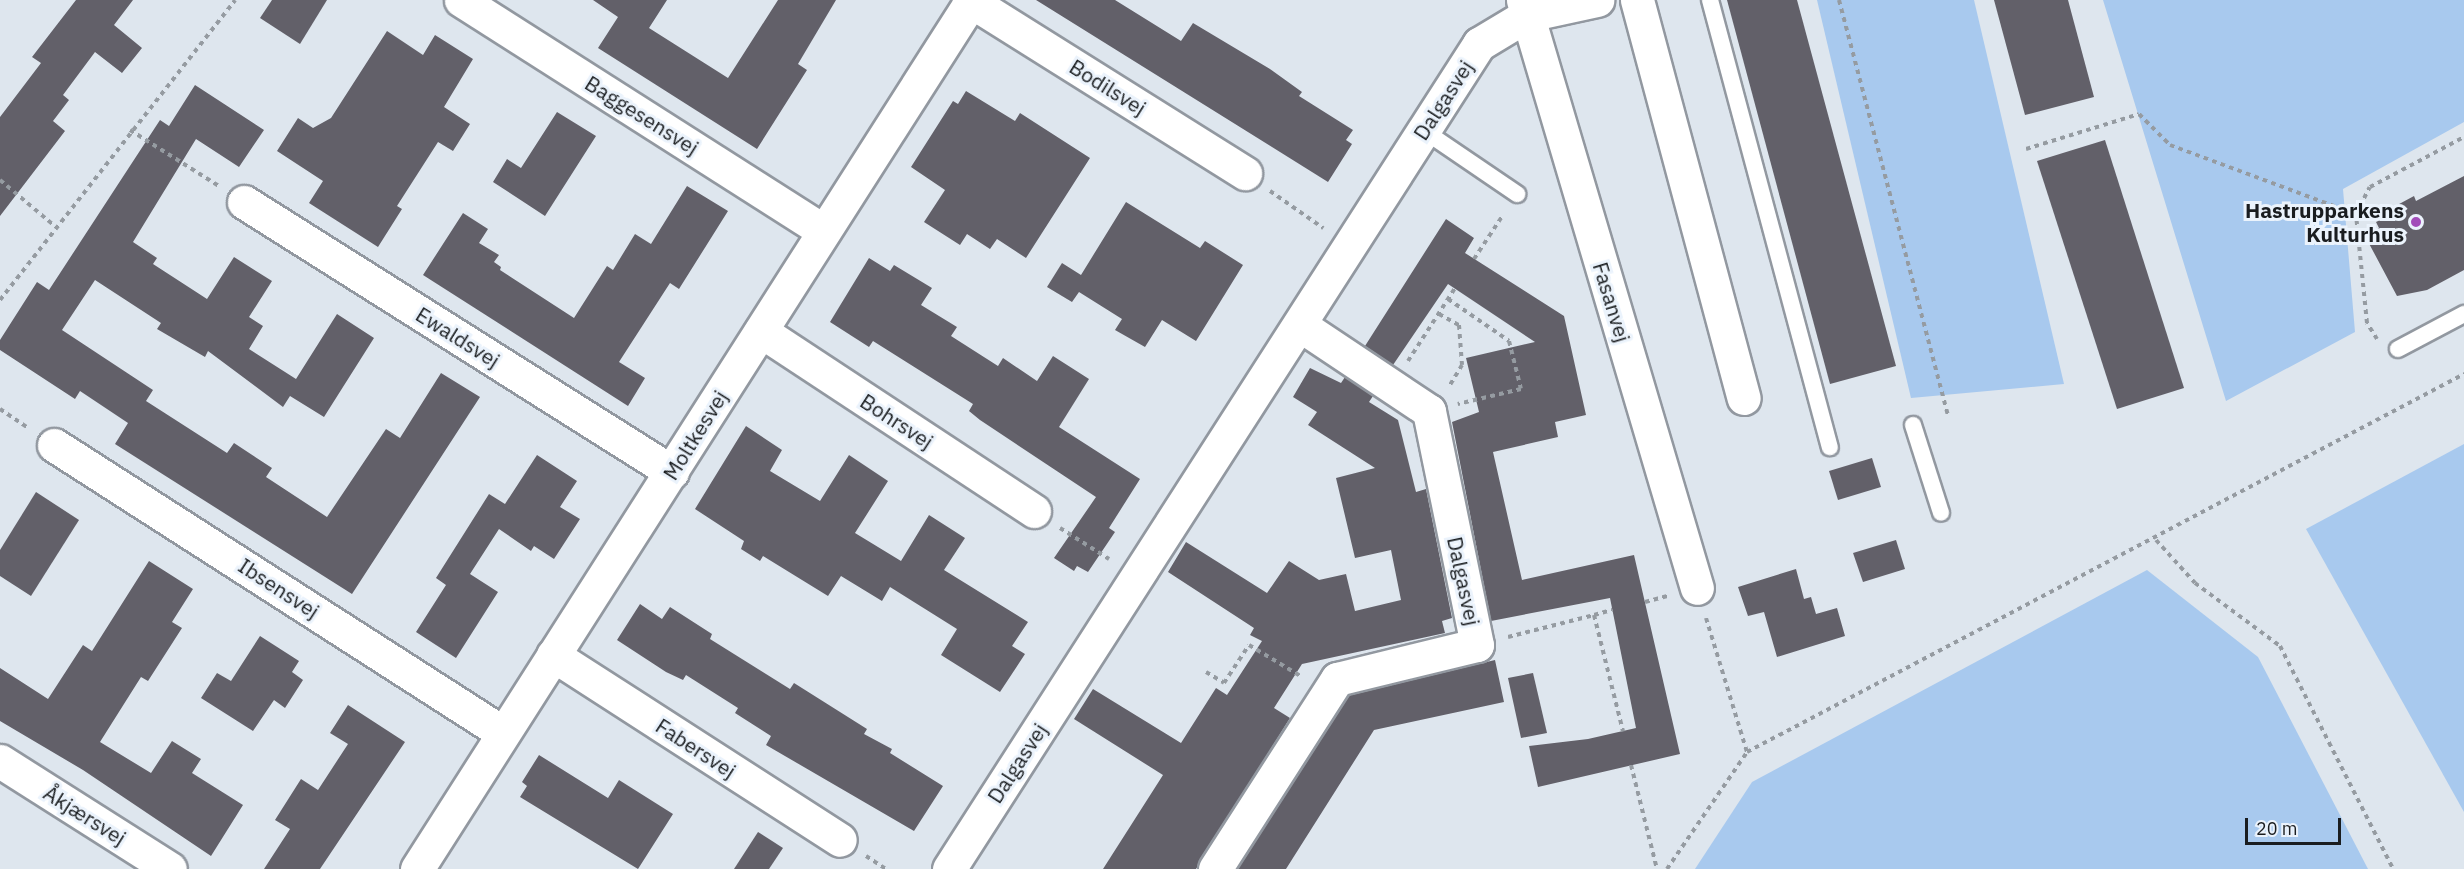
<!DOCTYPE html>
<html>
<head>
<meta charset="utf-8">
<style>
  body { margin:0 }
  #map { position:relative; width:2464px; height:869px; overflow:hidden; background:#dee6ee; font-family:"IBM Plex Sans",sans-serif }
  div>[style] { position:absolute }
  .green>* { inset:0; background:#a8c9ee }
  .building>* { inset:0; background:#626069 }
  .path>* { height:4px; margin-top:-2px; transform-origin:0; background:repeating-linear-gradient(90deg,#959ba1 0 4.5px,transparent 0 9px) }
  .roads { filter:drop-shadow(2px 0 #9298a0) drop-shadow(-2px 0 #9298a0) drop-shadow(0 2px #9298a0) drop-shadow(0 -2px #9298a0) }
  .lane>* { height:16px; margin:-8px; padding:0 8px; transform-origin:8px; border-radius:8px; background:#fff }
  .street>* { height:33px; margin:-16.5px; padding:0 16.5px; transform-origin:16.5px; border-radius:16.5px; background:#fff }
  .dots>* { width:16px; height:16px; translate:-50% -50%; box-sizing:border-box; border:3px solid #ebf3fc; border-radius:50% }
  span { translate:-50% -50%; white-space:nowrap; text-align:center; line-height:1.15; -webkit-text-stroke:6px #ebf3fc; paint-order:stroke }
  .street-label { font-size:21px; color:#1a1d20 }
  .poi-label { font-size:21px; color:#1a1d20; font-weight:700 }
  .right { translate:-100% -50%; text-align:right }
  .scale { position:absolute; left:2245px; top:818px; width:96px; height:27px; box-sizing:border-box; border:3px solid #1a1d20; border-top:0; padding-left:8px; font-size:18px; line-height:21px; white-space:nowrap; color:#1a1d20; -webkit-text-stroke:4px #ebf3fc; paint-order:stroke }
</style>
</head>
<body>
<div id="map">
  <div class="green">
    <i style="clip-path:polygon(1817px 0,1974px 0,2064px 384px,1911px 398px)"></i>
    <i style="clip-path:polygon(2103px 0,2464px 0,2464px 122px,2343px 189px,2355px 332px,2226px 401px)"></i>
    <i style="clip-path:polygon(2464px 444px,2464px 812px,2306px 529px)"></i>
    <i style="clip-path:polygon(2147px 570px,2258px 657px,2368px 869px,1695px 869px,1752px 782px)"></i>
  </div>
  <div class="building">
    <i style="clip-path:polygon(76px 0,133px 0,114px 25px,142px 48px,122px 73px,95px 52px,63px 95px,69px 100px,53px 121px,65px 131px,0 216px,0 117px,41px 63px,32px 57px)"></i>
    <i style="clip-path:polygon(272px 0,327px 0,300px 44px,260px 18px)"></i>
    <i style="clip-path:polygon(593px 0,667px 0,649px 28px,728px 78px,778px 0,836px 0,798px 64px,807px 70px,757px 149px,598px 48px,618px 17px)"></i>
    <i style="clip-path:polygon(1036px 0,1115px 0,1181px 41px,1193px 23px,1270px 69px,1302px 92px,1299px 96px,1353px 130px,1346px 140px,1352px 144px,1328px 182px)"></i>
    <i style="clip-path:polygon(1727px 0,1797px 0,1896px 366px,1830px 384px)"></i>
    <i style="clip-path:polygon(1994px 0,2068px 0,2094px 97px,2025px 115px)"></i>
    <i style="clip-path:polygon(387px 31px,423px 55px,435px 35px,473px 59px,444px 107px,470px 124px,453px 151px,438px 142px,397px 206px,402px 209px,378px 247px,309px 203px,323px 181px,277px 151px,298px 118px,313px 128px,331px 118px)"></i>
    <i style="clip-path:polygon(195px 85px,264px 130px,239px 167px,196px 139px,133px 242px,157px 258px,153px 264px,207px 299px,234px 257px,272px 281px,249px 317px,263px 326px,249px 349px,296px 379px,337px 314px,374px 338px,324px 417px,290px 396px,283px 407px,208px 351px,205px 357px,157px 329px,161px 323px,95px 280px,62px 330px,153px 390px,146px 401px,227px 453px,234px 443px,272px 468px,266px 477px,327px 517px,386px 429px,400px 438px,441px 373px,480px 397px,352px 594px,115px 444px,128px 423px,80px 391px,75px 399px,0 350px,0 340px,37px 282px,49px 290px,160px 120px,169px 126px)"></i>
    <i style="clip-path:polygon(966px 91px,1015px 121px,1020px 113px,1090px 158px,1026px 258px,997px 239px,990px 249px,967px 234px,960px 245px,924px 222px,945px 190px,911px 167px,953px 101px,958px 104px)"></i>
    <i style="clip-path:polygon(557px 112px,596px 136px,545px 216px,493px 182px,507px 159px,521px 168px)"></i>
    <i style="clip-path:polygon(2105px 140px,2184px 388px,2117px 409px,2037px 161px)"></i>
    <i style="clip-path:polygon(2464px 176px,2464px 270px,2427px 290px,2397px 296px,2365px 236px,2379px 228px,2376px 222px,2391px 215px,2388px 210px,2414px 196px,2416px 201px)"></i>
    <i style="clip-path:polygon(687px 186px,728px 211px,679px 289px,670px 283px,619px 362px,645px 378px,628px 406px,423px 275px,463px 213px,488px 229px,479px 243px,499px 255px,494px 262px,501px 267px,500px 270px,574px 318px,607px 266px,613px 270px,635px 234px,651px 244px)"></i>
    <i style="clip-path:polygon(1126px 202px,1200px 248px,1205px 241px,1243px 265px,1196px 341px,1162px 320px,1145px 347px,1115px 330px,1122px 319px,1079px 292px,1072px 302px,1047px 287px,1062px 263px,1081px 275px)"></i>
    <i style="clip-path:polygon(1446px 219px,1474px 238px,1465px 253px,1564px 316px,1586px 415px,1555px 422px,1558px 437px,1493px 452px,1522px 580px,1634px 555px,1680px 754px,1538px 787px,1529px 746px,1588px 739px,1636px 728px,1610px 598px,1491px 621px,1452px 422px,1479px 412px,1466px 358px,1535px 342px,1448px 284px,1393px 365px,1365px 346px)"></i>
    <i style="clip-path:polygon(869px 258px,890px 271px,894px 265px,932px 288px,921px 305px,957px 327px,951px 336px,998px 366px,1003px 358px,1037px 381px,1053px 356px,1089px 379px,1059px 427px,1140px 479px,1109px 528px,1115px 532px,1088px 572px,1077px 566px,1074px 571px,1054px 558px,1096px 497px,980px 420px,969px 411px,973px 404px,873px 341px,869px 347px,830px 322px)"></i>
    <i style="clip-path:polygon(1310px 368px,1341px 383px,1345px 377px,1373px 396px,1369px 402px,1398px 420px,1416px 492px,1426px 489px,1452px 618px,1442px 621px,1445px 633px,1302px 664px,1274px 708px,1290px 718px,1196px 869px,1103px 869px,1163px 775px,1074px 719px,1093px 689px,1181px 743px,1216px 688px,1227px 695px,1262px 641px,1250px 635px,1254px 628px,1168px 572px,1186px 542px,1267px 593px,1289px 561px,1319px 580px,1346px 574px,1355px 611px,1401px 600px,1391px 550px,1355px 558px,1336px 478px,1375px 468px,1308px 425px,1317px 412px,1293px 397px)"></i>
    <i style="clip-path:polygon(746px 426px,782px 450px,770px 471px,820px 501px,849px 455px,888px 481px,855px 533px,901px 561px,929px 515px,965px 538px,944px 570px,1028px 622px,1012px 646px,1025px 654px,1000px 692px,941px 655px,957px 629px,890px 587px,882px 601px,841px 576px,828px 596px,763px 556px,760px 561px,741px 549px,744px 541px,695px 509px)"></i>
    <i style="clip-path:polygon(537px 455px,577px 481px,560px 507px,580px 519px,554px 559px,534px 546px,531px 551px,499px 529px,470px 574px,498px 592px,456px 658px,416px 632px,446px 585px,436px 578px,489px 494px,505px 504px)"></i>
    <i style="clip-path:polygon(1872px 458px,1881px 487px,1838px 500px,1829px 471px)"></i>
    <i style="clip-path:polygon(36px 492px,79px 520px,31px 596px,0 576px,0 550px)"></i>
    <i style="clip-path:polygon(1896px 540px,1905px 569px,1863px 582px,1853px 553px)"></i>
    <i style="clip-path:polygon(149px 561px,193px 589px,172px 622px,182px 628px,148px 681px,141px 677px,100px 742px,151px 773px,172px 741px,201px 759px,192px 773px,243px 805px,211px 856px,83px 770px,0 721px,0 668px,48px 699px,83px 645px,92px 651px)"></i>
    <i style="clip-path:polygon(1796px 569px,1804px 599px,1811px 597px,1816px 614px,1837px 608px,1845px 636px,1777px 657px,1764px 612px,1748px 616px,1738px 587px)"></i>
    <i style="clip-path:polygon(640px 604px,662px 619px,670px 607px,712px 634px,710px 639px,790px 689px,794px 683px,867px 729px,864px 734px,892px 749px,890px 753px,943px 786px,914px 831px,766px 745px,771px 736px,735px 713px,738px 708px,686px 675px,683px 680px,666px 672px,617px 640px)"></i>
    <i style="clip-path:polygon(260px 636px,299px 661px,292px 672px,303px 680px,285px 708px,274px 700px,253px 731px,201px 698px,217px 673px,231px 681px)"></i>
    <i style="clip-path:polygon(1495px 660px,1504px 702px,1374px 730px,1286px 869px,1237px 869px,1349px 695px)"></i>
    <i style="clip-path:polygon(1533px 673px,1547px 733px,1521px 738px,1508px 678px)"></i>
    <i style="clip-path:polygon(348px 705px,405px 742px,320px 869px,264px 869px,290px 829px,275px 820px,301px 779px,318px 790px,348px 744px,330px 733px)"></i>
    <i style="clip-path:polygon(539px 755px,608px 798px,619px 780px,673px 814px,638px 869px,520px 797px,527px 786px,522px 782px)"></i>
    <i style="clip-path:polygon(758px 832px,783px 848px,769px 869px,734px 869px)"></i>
  </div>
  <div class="path">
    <i style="left:1839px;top:0;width:429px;rotate:75.3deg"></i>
    <i style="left:130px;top:130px;width:105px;rotate:32.2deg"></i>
    <i style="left:2026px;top:149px;width:118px;rotate:-17.2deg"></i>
    <i style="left:2139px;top:114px;width:44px;rotate:45deg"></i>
    <i style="left:2170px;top:145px;width:198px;rotate:20.4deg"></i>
    <i style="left:0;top:180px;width:73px;rotate:40deg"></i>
    <i style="left:1270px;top:191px;width:65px;rotate:34.9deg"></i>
    <i style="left:1474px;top:259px;width:53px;rotate:-56.6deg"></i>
    <i style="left:1448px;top:299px;width:74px;rotate:34.5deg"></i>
    <i style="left:1509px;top:341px;width:49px;rotate:76deg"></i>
    <i style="left:1521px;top:389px;width:65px;rotate:166.6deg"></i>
    <i style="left:0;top:300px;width:381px;rotate:-51.9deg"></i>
    <i style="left:1439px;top:314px;width:23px;rotate:29deg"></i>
    <i style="left:1459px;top:325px;width:40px;rotate:85.7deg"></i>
    <i style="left:1462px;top:365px;width:26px;rotate:121deg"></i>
    <i style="left:2377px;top:339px;width:19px;rotate:-122deg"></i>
    <i style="left:2367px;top:323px;width:110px;rotate:-95.8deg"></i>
    <i style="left:2356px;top:214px;width:30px;rotate:-63deg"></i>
    <i style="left:2370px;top:187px;width:106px;rotate:-28deg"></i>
    <i style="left:1408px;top:361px;width:87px;rotate:-57.2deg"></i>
    <i style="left:0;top:409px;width:32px;rotate:34deg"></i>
    <i style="left:1060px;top:528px;width:58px;rotate:32.3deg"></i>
    <i style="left:2156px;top:540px;width:58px;rotate:47.8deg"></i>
    <i style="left:2195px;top:583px;width:106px;rotate:36.5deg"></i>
    <i style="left:2280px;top:646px;width:250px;rotate:63.1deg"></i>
    <i style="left:1645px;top:602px;width:24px;rotate:-15deg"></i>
    <i style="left:1594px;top:615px;width:19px;rotate:-16deg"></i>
    <i style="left:1706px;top:618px;width:140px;rotate:73deg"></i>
    <i style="left:1508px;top:637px;width:89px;rotate:-14.3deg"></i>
    <i style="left:1594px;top:615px;width:120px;rotate:76deg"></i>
    <i style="left:1206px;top:672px;width:21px;rotate:31deg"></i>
    <i style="left:1224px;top:683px;width:45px;rotate:-56.7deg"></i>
    <i style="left:1249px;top:645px;width:62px;rotate:31.1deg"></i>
    <i style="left:1631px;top:765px;width:107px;rotate:76deg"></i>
    <i style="left:866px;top:856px;width:24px;rotate:33deg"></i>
    <i style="left:1667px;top:869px;width:142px;rotate:-55.6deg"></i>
    <i style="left:1747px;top:752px;width:811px;rotate:-27.8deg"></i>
  </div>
  <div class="roads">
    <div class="lane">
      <i style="left:1710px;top:0;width:463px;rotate:75deg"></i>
      <i style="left:1423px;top:130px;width:114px;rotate:34.2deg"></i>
      <i style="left:2398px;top:349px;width:75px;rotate:-27.9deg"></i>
      <i style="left:1913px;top:425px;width:92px;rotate:72.3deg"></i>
    </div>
    <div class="street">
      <i style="left:461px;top:0;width:430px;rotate:32.5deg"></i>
      <i style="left:969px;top:0;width:326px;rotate:32.1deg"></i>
      <i style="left:1523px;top:0;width:613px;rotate:73.52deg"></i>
      <i style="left:1637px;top:0;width:412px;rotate:75deg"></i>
      <i style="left:244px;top:202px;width:506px;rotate:32.25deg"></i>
      <i style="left:761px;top:331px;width:327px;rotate:33.4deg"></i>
      <i style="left:54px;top:445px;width:533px;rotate:32.68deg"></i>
      <i style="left:553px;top:655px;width:341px;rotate:32.8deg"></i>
      <i style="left:0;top:761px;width:201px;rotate:32.4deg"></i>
      <i style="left:417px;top:869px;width:1031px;rotate:-57.44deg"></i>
      <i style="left:949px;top:869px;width:981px;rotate:-57.28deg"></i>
      <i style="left:1479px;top:44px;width:56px;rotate:-31.1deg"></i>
      <i style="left:1527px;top:15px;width:72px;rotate:-12.1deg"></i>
      <i style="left:1215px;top:869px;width:226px;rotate:-57.3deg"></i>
      <i style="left:1337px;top:679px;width:144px;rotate:-13.7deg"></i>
      <i style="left:1477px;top:645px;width:239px;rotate:-101.6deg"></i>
      <i style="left:1429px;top:411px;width:155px;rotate:-146.3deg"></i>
    </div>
  </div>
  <div class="dots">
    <i style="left:2416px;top:222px;background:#a24cb9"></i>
  </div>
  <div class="street-label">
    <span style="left:1108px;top:87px;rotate:32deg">Bodilsvej</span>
    <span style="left:1443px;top:100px;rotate:-57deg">Dalgasvej</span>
    <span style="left:642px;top:115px;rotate:32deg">Baggesensvej</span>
    <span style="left:1612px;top:302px;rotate:73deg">Fasanvej</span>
    <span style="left:458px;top:337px;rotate:32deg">Ewaldsvej</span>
    <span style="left:897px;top:421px;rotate:33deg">Bohrsvej</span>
    <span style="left:695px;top:435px;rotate:-58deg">Moltkesvej</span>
    <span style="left:1464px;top:581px;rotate:78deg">Dalgasvej</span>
    <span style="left:279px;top:588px;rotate:33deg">Ibsensvej</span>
    <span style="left:696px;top:748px;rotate:33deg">Fabersvej</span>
    <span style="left:1017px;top:763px;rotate:-57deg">Dalgasvej</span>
    <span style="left:85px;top:815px;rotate:32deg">Åkjærsvej</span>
  </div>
  <div class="poi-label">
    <span class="right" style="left:2404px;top:222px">Hastrupparkens<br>Kulturhus</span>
  </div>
  <div class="scale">20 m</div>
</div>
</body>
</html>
